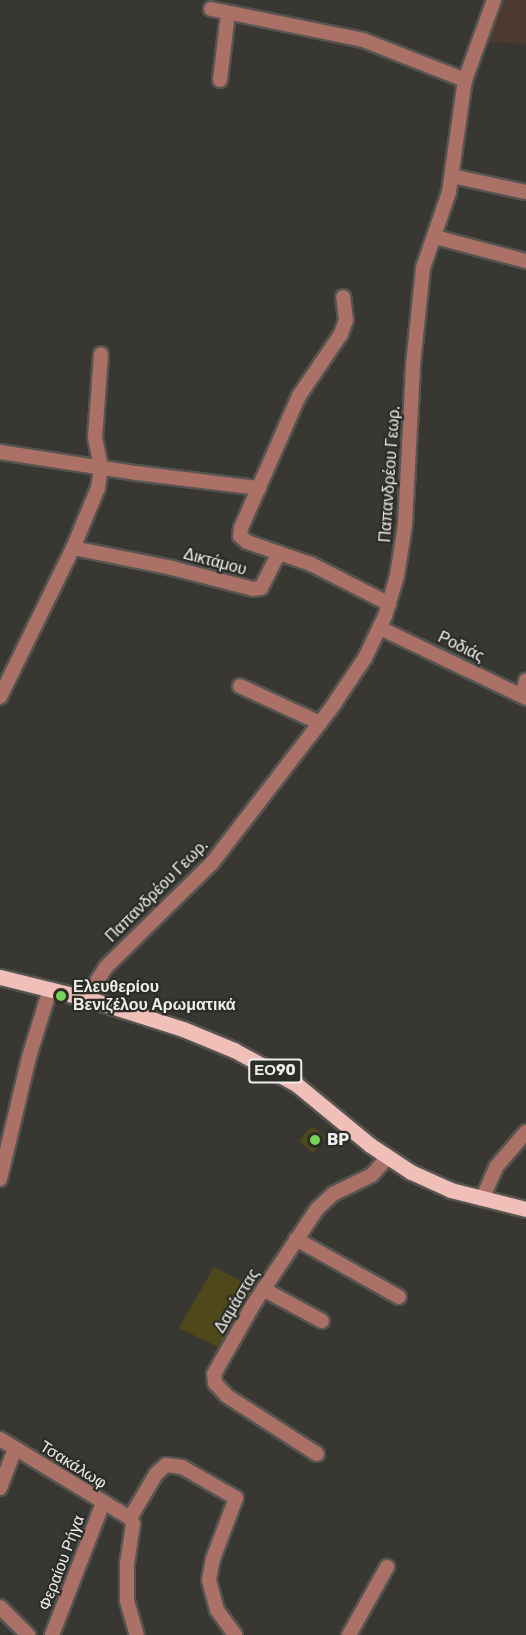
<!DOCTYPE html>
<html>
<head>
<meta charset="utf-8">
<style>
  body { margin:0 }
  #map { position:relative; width:526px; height:1635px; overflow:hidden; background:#383732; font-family:Rubik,sans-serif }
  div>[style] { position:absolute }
  .education>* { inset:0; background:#4c3a30 }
  .building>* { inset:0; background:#4f481a }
  .roads { filter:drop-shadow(2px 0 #555450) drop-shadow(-2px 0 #555450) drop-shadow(0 2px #555450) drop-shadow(0 -2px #555450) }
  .minor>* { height:14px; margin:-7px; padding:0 7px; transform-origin:7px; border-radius:7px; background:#ab7167 }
  .major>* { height:15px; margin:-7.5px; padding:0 7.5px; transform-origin:7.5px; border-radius:7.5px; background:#f0bfb7 }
  .dots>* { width:16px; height:16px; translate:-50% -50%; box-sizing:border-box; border:3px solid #2d2d28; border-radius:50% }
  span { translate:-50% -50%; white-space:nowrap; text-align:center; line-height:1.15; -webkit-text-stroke:4.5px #2d2d28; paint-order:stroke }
  .shield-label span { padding:2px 4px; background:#2d2d28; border:2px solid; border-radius:4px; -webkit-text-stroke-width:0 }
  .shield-label { font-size:15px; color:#efeeeb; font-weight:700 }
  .street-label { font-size:16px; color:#efeeeb }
  .poi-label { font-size:16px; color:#efeeeb; font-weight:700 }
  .left { translate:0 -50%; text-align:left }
</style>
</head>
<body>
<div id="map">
  <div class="education">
    <i style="clip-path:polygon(502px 0,526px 0,526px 44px,485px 42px)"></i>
  </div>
  <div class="building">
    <i style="clip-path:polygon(312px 1126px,326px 1137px,313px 1153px,299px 1141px)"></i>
    <i style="clip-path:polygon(214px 1267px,256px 1289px,222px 1349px,179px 1328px)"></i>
  </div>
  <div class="roads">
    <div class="minor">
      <i style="left:211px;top:9px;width:155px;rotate:11.5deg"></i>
      <i style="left:363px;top:40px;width:110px;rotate:21.4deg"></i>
      <i style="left:220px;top:80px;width:67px;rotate:-83.2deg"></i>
      <i style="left:452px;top:176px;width:76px;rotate:12.2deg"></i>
      <i style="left:435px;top:237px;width:94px;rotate:14.8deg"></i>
      <i style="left:0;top:452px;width:138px;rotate:8.8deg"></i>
      <i style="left:136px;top:473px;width:124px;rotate:7deg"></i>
      <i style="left:73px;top:548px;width:101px;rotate:11.4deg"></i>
      <i style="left:172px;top:568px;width:84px;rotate:14.5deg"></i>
      <i style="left:253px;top:589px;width:8px;rotate:-7deg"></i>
      <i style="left:261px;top:588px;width:39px;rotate:-63deg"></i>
      <i style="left:279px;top:553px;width:34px;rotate:19deg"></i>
      <i style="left:311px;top:564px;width:88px;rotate:27.1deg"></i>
      <i style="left:279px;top:553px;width:34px;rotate:-161deg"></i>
      <i style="left:247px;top:542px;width:9px;rotate:-139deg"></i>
      <i style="left:240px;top:536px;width:8px;rotate:-83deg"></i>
      <i style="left:241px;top:528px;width:144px;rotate:-66.3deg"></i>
      <i style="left:299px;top:396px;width:75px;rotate:-55.9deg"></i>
      <i style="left:341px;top:334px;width:15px;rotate:-70deg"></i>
      <i style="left:346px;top:320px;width:23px;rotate:-97deg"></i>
      <i style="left:380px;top:628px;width:162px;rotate:25.6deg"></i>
      <i style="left:240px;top:686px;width:88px;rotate:24.8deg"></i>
      <i style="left:522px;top:696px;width:16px;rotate:-75deg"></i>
      <i style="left:0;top:697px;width:166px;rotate:-63.9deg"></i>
      <i style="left:73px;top:548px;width:65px;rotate:-67.4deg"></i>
      <i style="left:98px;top:488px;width:20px;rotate:-81deg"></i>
      <i style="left:101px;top:468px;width:31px;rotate:-101deg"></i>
      <i style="left:95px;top:438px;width:84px;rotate:-85.9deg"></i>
      <i style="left:89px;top:999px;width:14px;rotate:-69deg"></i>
      <i style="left:94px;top:986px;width:22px;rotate:-58deg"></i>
      <i style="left:106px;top:967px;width:148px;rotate:-44.5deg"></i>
      <i style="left:212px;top:863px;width:193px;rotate:-52.4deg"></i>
      <i style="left:330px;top:710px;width:63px;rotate:-56.1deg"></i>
      <i style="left:365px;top:658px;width:47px;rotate:-64.5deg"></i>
      <i style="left:385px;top:616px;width:42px;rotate:-73.3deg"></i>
      <i style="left:397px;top:576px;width:52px;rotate:-81.1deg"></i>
      <i style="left:405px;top:525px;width:160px;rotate:-87.1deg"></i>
      <i style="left:413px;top:365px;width:98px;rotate:-84.1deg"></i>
      <i style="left:423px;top:268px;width:80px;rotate:-71.1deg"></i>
      <i style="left:449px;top:192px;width:113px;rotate:-81.9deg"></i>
      <i style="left:465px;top:80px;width:85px;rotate:-70.1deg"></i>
      <i style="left:0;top:1179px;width:125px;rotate:-76.6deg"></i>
      <i style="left:29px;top:1057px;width:71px;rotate:-72.8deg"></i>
      <i style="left:482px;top:1199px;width:35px;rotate:-66deg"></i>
      <i style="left:496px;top:1167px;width:46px;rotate:-49.4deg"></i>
      <i style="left:296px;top:1239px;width:118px;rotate:29.4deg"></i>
      <i style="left:263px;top:1289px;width:67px;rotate:28.5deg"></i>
      <i style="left:0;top:1439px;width:152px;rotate:31.3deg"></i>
      <i style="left:317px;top:1454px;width:107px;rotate:-147.2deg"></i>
      <i style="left:227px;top:1396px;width:18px;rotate:-133deg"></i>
      <i style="left:215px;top:1383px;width:9px;rotate:-96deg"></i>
      <i style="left:214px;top:1374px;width:79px;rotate:-60.5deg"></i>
      <i style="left:253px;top:1305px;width:115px;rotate:-56.3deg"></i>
      <i style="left:317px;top:1209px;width:22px;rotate:-43deg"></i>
      <i style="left:333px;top:1194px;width:43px;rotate:-26deg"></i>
      <i style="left:372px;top:1175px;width:23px;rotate:-49deg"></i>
      <i style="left:0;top:1488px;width:42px;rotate:-69deg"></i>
      <i style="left:130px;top:1518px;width:51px;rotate:-59.4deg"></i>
      <i style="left:156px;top:1474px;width:13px;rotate:-42deg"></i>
      <i style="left:166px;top:1465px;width:16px;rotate:7deg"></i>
      <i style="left:182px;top:1467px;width:62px;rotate:29.9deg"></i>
      <i style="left:236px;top:1498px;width:65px;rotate:110.7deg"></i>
      <i style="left:213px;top:1559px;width:21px;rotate:101deg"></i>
      <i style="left:209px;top:1580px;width:31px;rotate:75deg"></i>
      <i style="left:217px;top:1610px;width:31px;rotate:54deg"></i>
      <i style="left:130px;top:1518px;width:7px;rotate:63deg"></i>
      <i style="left:133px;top:1524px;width:40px;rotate:98.5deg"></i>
      <i style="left:127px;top:1564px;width:37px;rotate:90deg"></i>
      <i style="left:127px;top:1601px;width:35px;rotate:74deg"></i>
      <i style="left:0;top:1607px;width:40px;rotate:45deg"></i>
      <i style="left:52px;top:1635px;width:142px;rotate:-68.9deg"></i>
      <i style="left:349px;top:1635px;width:78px;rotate:-60.8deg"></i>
    </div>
    <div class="major">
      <i style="left:0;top:977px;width:92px;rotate:13.9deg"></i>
      <i style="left:89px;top:999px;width:99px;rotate:17.7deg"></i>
      <i style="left:183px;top:1029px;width:55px;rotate:22.4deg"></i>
      <i style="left:234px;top:1050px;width:71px;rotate:28.7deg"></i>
      <i style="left:296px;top:1084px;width:96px;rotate:39.5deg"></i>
      <i style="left:370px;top:1145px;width:49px;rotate:33.4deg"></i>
      <i style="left:411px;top:1172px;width:44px;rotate:24.2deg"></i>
      <i style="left:451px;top:1190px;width:77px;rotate:14.2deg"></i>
    </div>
  </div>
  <div class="dots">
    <i style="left:61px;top:996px;background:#77d259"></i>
    <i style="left:315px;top:1140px;background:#77d259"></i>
  </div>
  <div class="shield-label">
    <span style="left:275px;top:1071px">ΕΟ90</span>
  </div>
  <div class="street-label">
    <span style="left:390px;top:474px;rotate:-86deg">Παπανδρέου Γεωρ.</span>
    <span style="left:215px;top:562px;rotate:15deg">Δικτάμου</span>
    <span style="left:461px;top:647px;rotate:26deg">Ροδιάς</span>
    <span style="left:157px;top:891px;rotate:-45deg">Παπανδρέου Γεωρ.</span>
    <span style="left:237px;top:1301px;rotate:-59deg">Δαμάστας</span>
    <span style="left:73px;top:1465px;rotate:32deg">Τσακάλωφ</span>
    <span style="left:62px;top:1563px;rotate:-69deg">Φεραίου Ρήγα</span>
  </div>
  <div class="poi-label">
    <span class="left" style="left:73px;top:996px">Ελευθερίου<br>Βενιζέλου Αρωματικά</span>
    <span class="left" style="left:327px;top:1140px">BP</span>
  </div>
</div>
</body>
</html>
